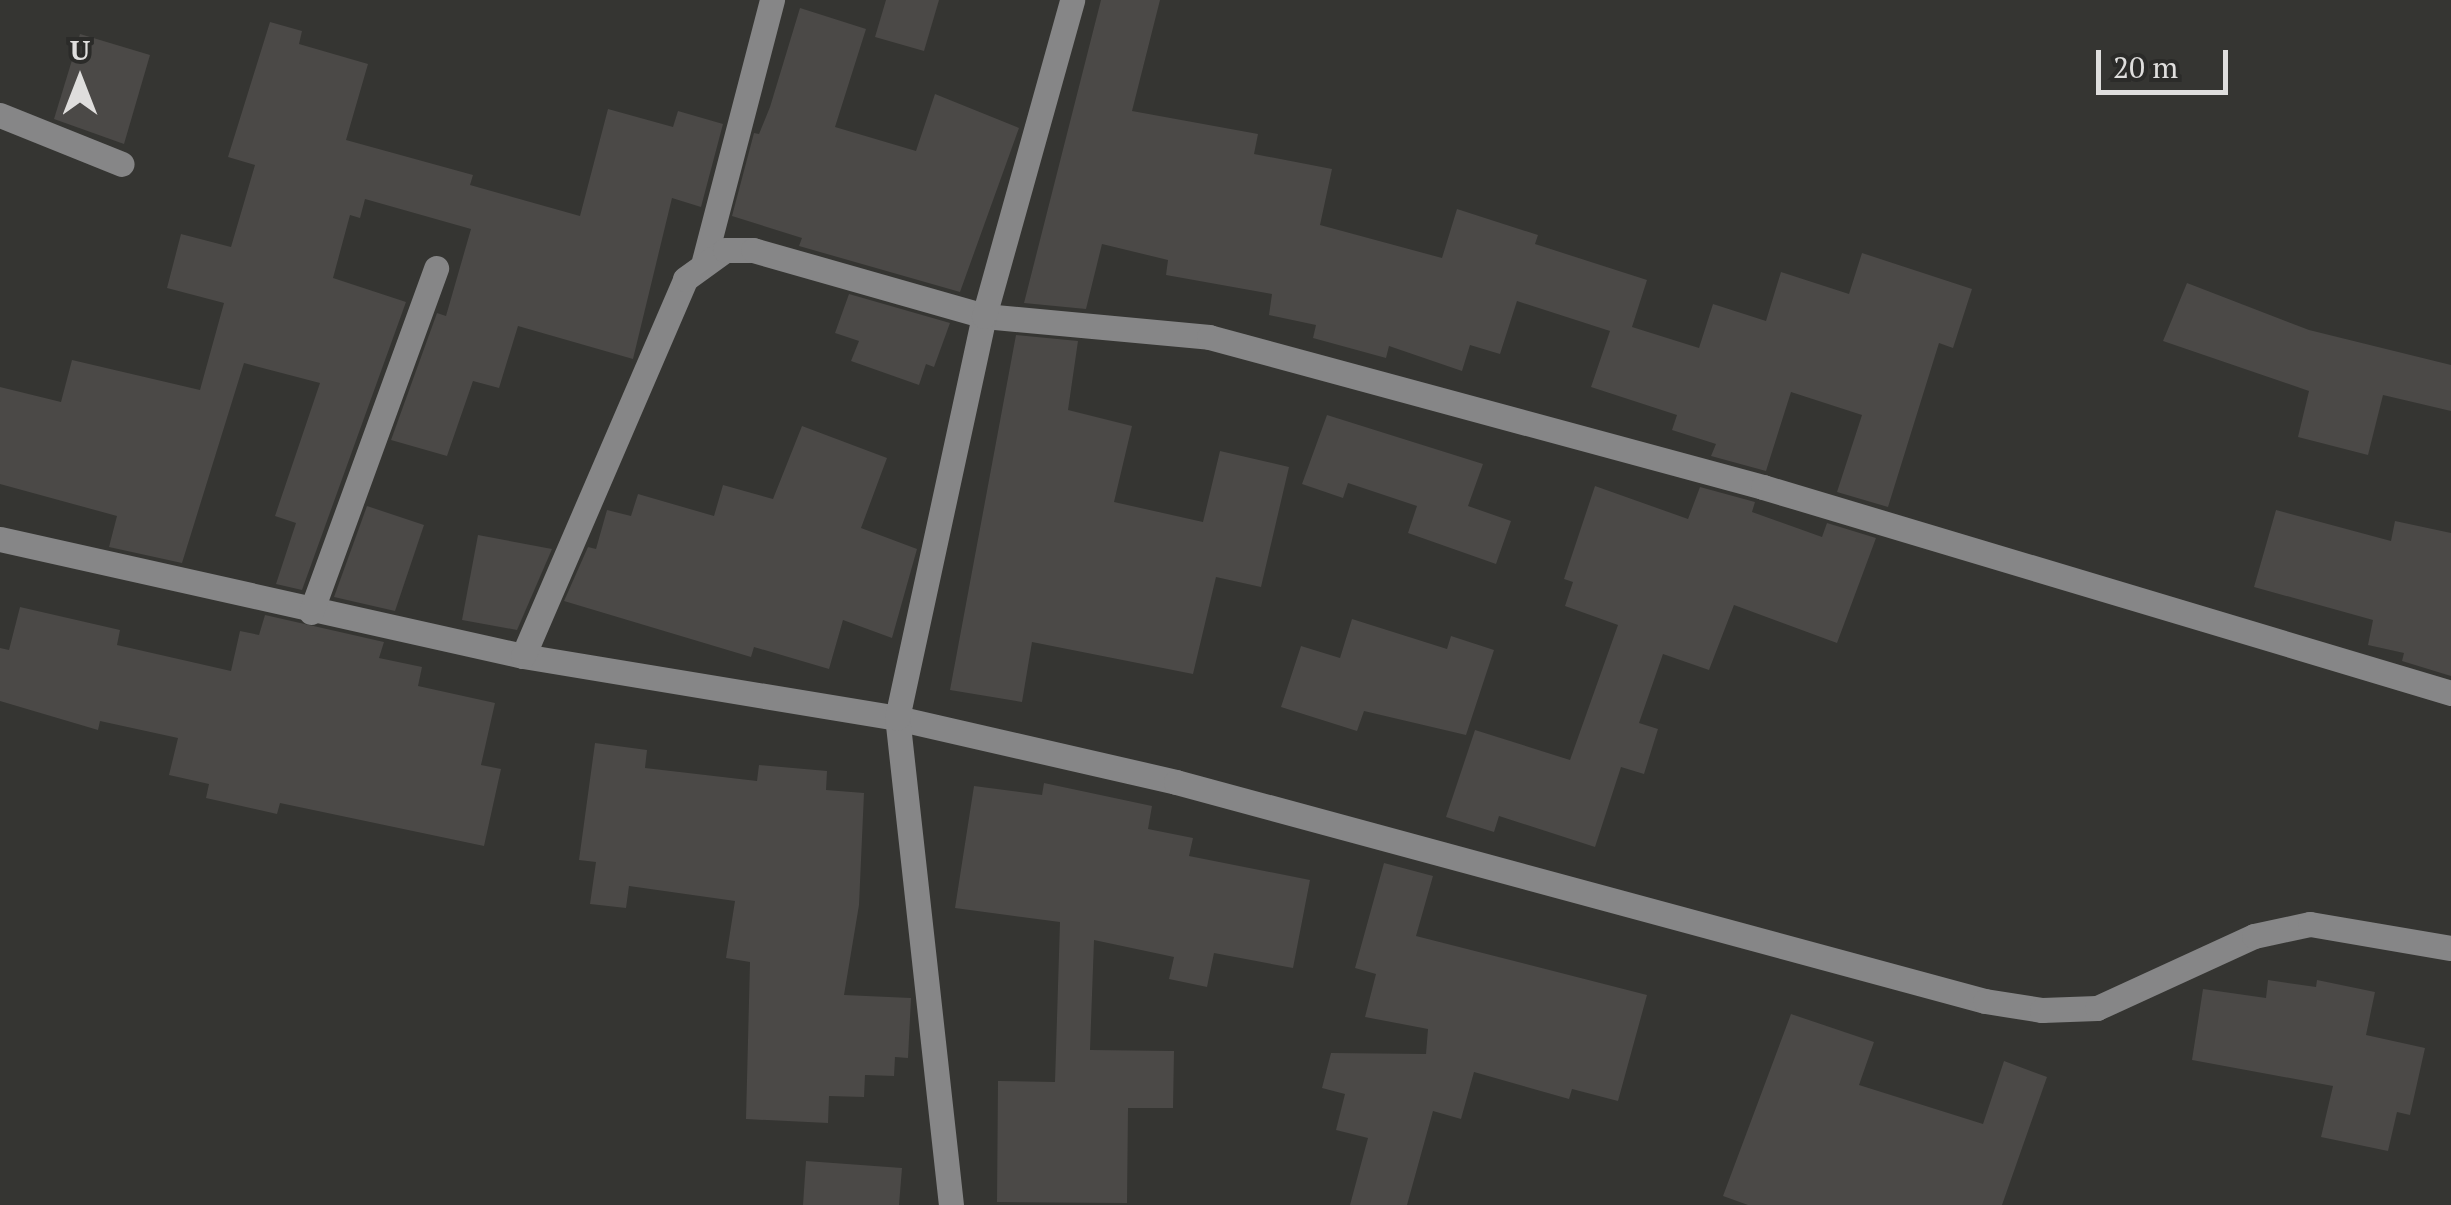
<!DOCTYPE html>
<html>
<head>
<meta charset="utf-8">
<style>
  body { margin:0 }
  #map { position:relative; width:2451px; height:1205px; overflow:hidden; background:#353532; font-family:"PT Serif",serif }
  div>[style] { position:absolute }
  .building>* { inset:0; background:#4b4947 }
  .minor>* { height:25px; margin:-12.5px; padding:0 12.5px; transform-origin:12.5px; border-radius:12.5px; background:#868687 }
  span { translate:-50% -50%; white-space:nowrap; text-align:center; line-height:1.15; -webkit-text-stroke:10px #2b2b29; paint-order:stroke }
  .north { position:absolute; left:30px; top:30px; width:100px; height:100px; -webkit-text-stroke:8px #2b2b29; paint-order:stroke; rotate:0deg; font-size:28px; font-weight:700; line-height:40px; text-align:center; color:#dfdedd }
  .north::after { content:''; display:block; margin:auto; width:35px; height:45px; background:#dfdedd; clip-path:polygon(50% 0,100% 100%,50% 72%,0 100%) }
  .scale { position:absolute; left:2096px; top:50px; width:132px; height:45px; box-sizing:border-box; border:5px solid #dfdedd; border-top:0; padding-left:12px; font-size:30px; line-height:35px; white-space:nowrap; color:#dfdedd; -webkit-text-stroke:8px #2b2b29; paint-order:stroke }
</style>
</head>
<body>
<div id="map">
  <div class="building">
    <i style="clip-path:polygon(886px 0,939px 0,924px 51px,875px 37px)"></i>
    <i style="clip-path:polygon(1101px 0,1160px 0,1132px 111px,1258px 134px,1254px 154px,1332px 169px,1320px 225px,1442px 258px,1457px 209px,1538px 235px,1535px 244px,1647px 280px,1632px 327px,1699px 348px,1713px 304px,1766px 321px,1781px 272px,1849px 294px,1862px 253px,1972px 289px,1953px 348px,1939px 343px,1888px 507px,1837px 492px,1862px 415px,1791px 392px,1766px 471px,1711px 456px,1716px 444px,1672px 430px,1677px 415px,1591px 387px,1610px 331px,1517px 301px,1500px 354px,1470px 345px,1462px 371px,1389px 346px,1386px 358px,1313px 338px,1316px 325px,1269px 315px,1272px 294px,1166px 275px,1168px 260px,1102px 244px,1086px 309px,1024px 303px)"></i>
    <i style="clip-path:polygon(800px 8px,866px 29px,835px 127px,916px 151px,935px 94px,1019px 128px,960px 292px,799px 246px,802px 238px,732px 216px,754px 133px,759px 134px,770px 107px)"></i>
    <i style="clip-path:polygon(270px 22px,302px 31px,299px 44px,368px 64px,346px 140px,473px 175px,470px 185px,580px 216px,608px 109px,673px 127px,678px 111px,723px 124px,701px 207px,672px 198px,633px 359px,518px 326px,499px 388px,473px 381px,447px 456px,391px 440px,437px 313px,446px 316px,471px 229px,365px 199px,360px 218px,350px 215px,333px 278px,406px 302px,302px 590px,276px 584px,296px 523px,275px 516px,320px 383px,244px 363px,182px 563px,109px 547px,117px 516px,0 484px,0 387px,61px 402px,72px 360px,200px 390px,224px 303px,167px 288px,181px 234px,231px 247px,255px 165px,228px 157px)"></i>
    <i style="clip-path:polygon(80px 34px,150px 55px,124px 144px,54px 119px)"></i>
    <i style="clip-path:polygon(2187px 283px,2309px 330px,2451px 365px,2451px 411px,2383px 395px,2368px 455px,2298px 437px,2309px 391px,2163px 341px)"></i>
    <i style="clip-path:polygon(849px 294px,950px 323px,934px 367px,926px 364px,919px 385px,851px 361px,859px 341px,835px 333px)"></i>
    <i style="clip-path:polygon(1016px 335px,1078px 341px,1068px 410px,1132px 426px,1114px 502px,1203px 522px,1220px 451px,1289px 467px,1261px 587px,1216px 577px,1193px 674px,1032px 642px,1022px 702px,950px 690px)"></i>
    <i style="clip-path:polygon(1327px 415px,1483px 464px,1468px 506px,1511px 521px,1496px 564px,1408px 533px,1417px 506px,1348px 483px,1343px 498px,1302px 484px)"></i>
    <i style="clip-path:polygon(802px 426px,887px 458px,861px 528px,917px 549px,892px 638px,843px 620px,829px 669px,754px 647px,751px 657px,564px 601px,588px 547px,596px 549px,607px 510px,631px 516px,638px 494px,714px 516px,723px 485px,773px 499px)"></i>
    <i style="clip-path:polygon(1595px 486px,1688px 519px,1700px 487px,1755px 502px,1752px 512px,1822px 537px,1827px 523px,1876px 538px,1837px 643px,1734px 605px,1709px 670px,1663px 654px,1639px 723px,1658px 729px,1644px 774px,1621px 767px,1595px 847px,1499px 816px,1494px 832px,1446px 817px,1475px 730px,1570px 760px,1618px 625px,1565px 606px,1573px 582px,1564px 579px)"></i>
    <i style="clip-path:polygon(367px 506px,424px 525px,395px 611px,334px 597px)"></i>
    <i style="clip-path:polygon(2276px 510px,2391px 541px,2395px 521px,2451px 533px,2451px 676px,2402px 661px,2404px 653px,2368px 645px,2373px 620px,2254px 587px)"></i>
    <i style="clip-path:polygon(478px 535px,552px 549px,517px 630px,462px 620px)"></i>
    <i style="clip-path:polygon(20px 607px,120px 630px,117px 645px,231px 671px,240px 631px,259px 635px,265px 615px,384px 642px,379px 658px,422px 667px,418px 686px,495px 703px,481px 765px,501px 769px,484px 846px,280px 803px,277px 814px,206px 798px,209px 784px,169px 775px,178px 738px,100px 721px,98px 730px,0 701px,0 648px,9px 650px)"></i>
    <i style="clip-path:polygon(1352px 619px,1447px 649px,1451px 636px,1494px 650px,1466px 735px,1364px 711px,1357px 731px,1281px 707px,1301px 646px,1340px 658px)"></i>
    <i style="clip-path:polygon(595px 743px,647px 750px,645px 768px,757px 781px,759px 765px,827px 771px,826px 790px,864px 793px,859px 905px,844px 995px,911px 998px,908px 1058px,895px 1057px,894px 1076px,865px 1075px,864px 1097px,829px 1096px,828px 1123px,746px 1119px,750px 962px,726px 958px,735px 901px,629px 886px,626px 908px,590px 904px,596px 862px,579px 860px)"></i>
    <i style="clip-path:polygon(1044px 783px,1152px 806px,1148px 829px,1193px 838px,1189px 856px,1310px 880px,1293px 968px,1214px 953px,1207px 987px,1169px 979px,1174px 957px,1094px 940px,1090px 1050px,1174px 1051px,1173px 1108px,1128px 1108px,1127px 1203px,997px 1202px,998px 1081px,1055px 1082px,1060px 922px,955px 908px,974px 786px,1042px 795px)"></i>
    <i style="clip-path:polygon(1384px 863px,1433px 876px,1416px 936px,1647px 995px,1618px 1101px,1572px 1089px,1569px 1099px,1474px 1072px,1461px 1119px,1433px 1111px,1407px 1205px,1350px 1205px,1368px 1138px,1336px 1130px,1345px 1094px,1322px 1088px,1331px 1053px,1426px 1054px,1428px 1029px,1365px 1017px,1376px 974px,1355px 968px)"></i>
    <i style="clip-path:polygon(2268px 980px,2316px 987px,2317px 980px,2375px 992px,2366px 1035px,2425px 1048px,2410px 1115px,2397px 1112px,2388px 1151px,2321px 1137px,2333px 1086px,2192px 1060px,2203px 989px,2266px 998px)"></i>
    <i style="clip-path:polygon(1791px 1014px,1874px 1042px,1859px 1085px,1983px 1124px,2004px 1061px,2047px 1077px,2002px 1205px,1748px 1205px,1723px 1196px)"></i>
    <i style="clip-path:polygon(806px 1161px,902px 1168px,899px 1205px,803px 1205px)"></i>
  </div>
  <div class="minor">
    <i style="left:0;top:115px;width:131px;rotate:21.9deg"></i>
    <i style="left:704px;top:261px;width:270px;rotate:-75.4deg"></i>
    <i style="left:0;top:539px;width:536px;rotate:12.61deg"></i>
    <i style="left:523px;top:656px;width:379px;rotate:9.4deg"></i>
    <i style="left:897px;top:718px;width:286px;rotate:12.9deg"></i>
    <i style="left:1176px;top:782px;width:838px;rotate:15.15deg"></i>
    <i style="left:1985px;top:1001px;width:58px;rotate:9deg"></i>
    <i style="left:2042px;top:1010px;width:55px;rotate:-2.1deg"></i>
    <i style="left:2097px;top:1008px;width:173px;rotate:-24.6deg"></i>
    <i style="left:2254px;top:936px;width:57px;rotate:-12.1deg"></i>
    <i style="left:2310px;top:924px;width:143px;rotate:9.7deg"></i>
    <i style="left:311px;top:612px;width:366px;rotate:-70deg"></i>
    <i style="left:523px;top:656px;width:410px;rotate:-66.7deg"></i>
    <i style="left:685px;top:279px;width:49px;rotate:-35.9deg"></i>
    <i style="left:725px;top:250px;width:28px"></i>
    <i style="left:753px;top:250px;width:240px;rotate:15.9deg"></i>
    <i style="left:984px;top:316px;width:226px;rotate:5.3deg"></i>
    <i style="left:1209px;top:337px;width:574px;rotate:15.15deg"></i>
    <i style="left:1763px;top:487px;width:718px;rotate:16.67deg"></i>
    <i style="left:951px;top:1205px;width:490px;rotate:-96.3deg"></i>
    <i style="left:897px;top:718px;width:411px;rotate:-77.8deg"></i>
    <i style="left:984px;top:316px;width:328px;rotate:-74.4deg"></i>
  </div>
  <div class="north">U</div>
  <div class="scale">20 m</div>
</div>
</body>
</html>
